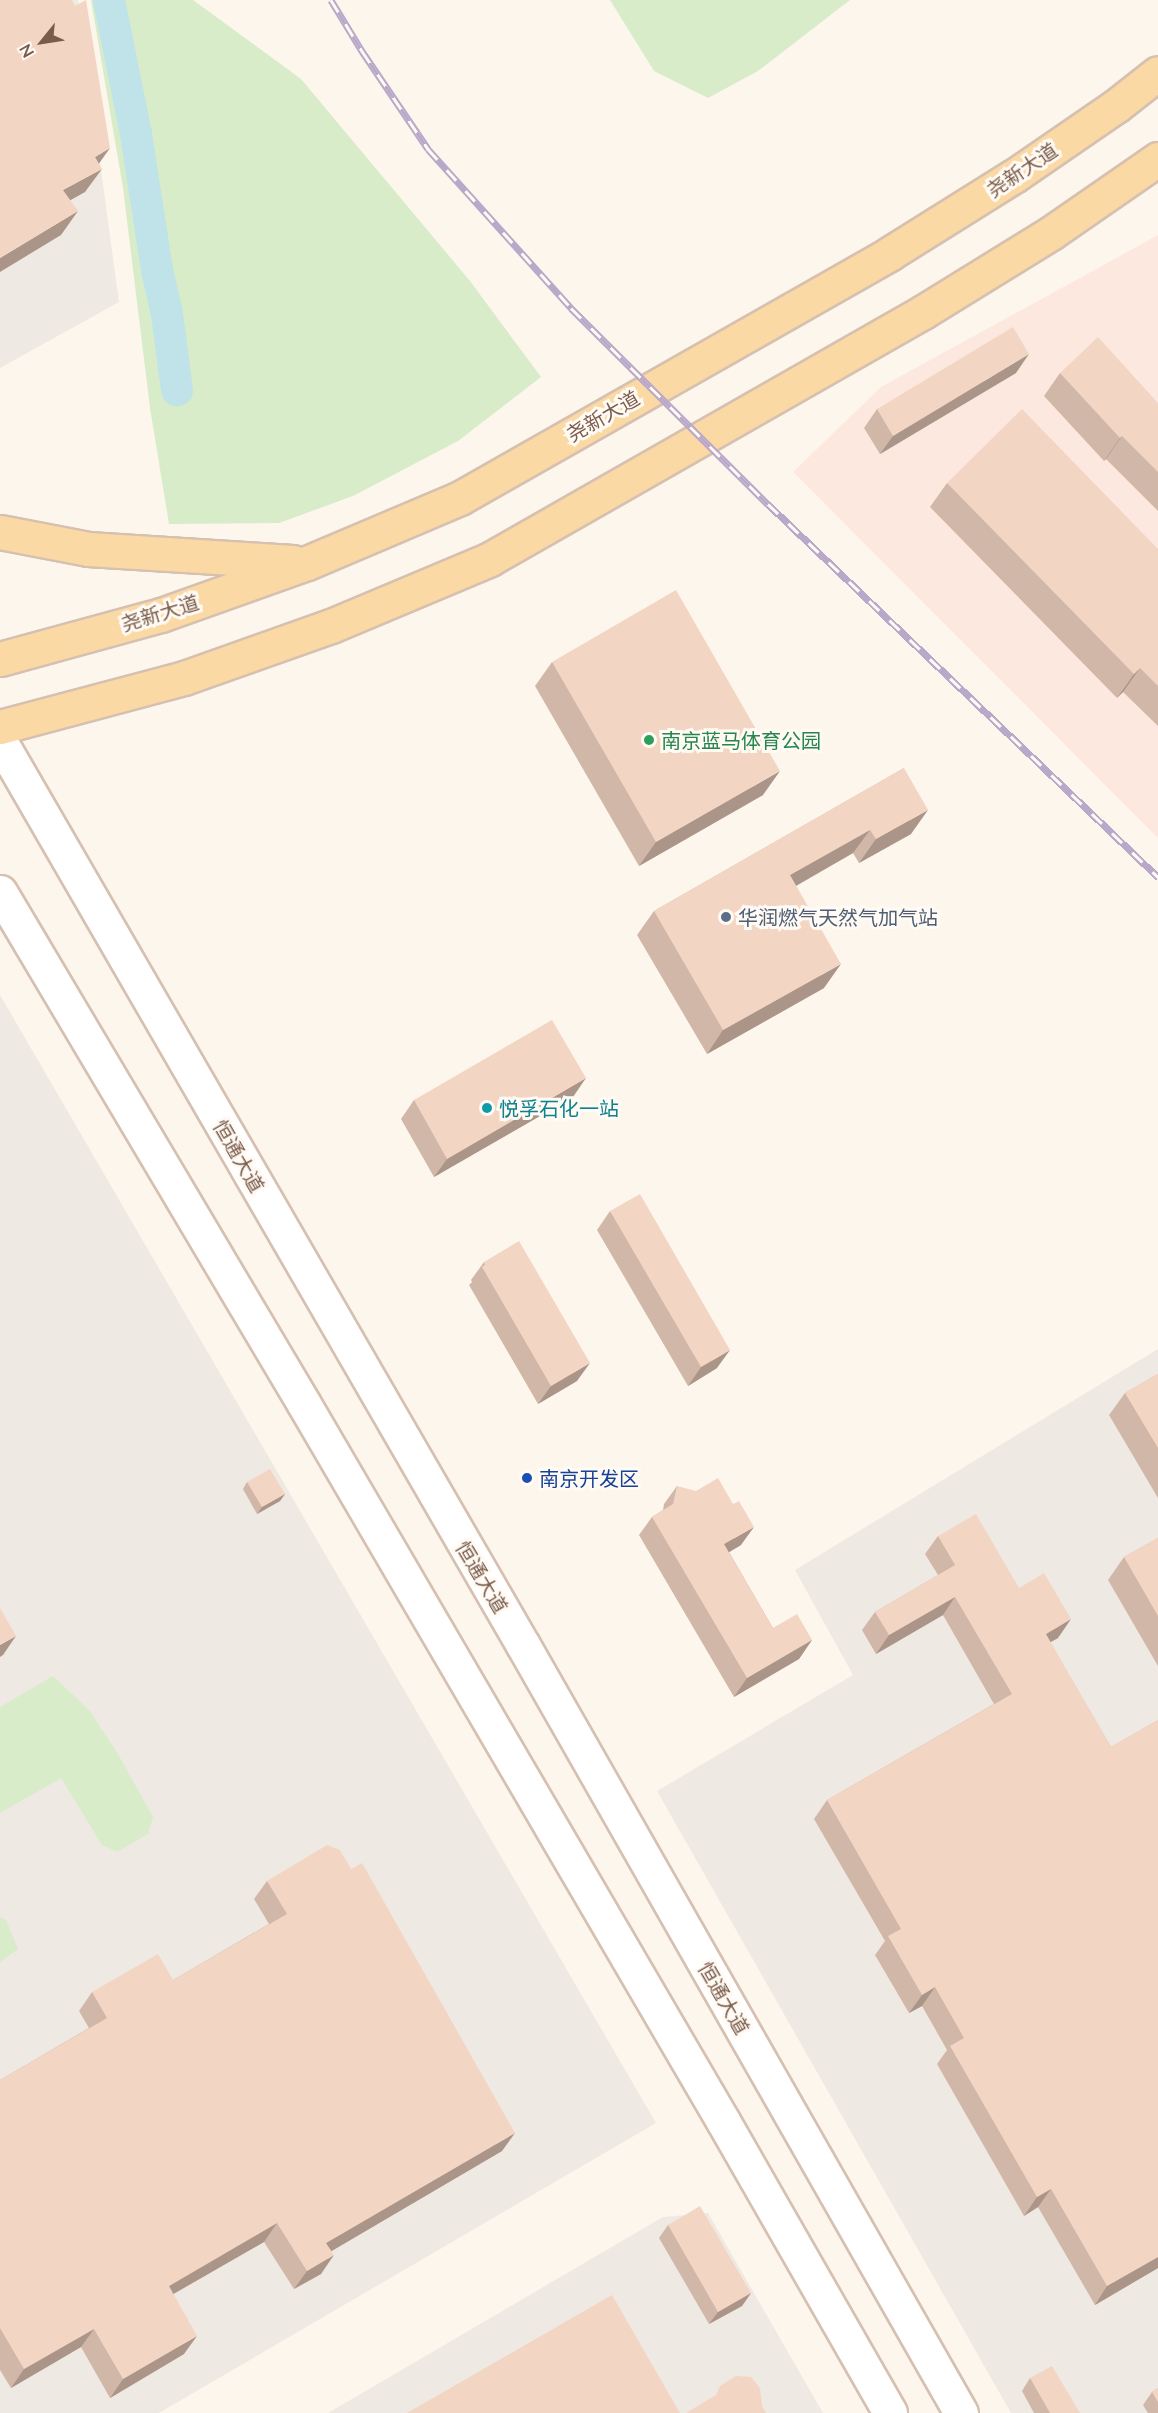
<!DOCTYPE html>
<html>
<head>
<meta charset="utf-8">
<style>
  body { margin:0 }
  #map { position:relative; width:1158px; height:2413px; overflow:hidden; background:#fdf6ec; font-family:Lato,"Noto Sans SC",sans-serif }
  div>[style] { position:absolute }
  .commercial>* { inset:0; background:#fde8e0 }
  .industrial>* { inset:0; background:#efe9e4 }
  .green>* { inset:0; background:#d8ecc9 }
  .canal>* { height:32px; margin:-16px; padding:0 16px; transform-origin:16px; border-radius:16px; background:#bfe3e8 }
  .roads { filter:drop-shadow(2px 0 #d6c0b0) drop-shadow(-2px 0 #d6c0b0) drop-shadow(0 2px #d6c0b0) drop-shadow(0 -2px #d6c0b0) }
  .secondary>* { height:33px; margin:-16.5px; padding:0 16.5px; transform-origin:16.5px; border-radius:16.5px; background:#fff }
  .primary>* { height:33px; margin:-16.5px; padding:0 16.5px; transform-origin:16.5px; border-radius:16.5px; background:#fbd9a5 }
  .rail>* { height:7px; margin-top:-3.5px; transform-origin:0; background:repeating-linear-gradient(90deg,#fffaf3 0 14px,#b9a8c9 0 28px); box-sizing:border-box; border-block:2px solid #b9a8c9 }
  .wall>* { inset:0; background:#d1b7a8 }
  .shaded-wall>* { inset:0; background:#aa9588 }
  .building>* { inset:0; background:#f3d5c3 }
  .dots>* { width:16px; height:16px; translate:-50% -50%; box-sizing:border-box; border:3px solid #fffaf3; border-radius:50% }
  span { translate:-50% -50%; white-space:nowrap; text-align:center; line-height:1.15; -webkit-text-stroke:6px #fffaf3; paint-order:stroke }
  .street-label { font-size:20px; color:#7a5c4d }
  .leisure-label { font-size:20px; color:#27864d }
  .left { translate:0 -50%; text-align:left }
  .service-label { font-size:20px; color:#4e5e75 }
  .culture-label { font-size:20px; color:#0d838f }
  .transit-label { font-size:20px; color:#164399 }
  .north { position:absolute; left:12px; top:12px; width:60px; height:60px; -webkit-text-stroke:4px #fffaf3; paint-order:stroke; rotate:240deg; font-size:16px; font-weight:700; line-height:24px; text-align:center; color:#7a5c4d }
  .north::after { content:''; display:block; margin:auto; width:21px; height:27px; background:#7a5c4d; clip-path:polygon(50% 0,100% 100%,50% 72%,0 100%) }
</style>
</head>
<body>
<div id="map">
  <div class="commercial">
    <i style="clip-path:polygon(1158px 235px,1158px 838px,793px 472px,881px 387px)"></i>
  </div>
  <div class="industrial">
    <i style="clip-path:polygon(0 0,78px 0,119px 302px,0 368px)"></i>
    <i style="clip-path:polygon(0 995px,656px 2123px,159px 2413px,0 2413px)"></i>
    <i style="clip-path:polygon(1158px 1349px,1158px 2413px,1011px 2413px,657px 1791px,853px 1675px,795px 1570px)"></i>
    <i style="clip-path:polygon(708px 2213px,823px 2413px,328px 2413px,663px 2217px)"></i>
  </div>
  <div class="green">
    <i style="clip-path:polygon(91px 0,193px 0,301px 79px,470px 281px,541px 377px,458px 441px,353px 496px,279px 523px,169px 524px,150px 408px,123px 188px)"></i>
    <i style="clip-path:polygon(610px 0,850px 0,758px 71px,708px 98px,654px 71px)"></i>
    <i style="clip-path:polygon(53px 1676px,89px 1710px,118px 1754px,153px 1817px,148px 1834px,117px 1852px,102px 1845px,61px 1778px,0 1813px,0 1707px)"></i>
    <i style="clip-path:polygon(0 1917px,6px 1920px,18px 1949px,0 1962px)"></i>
  </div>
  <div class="canal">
    <i style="left:109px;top:0;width:137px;rotate:78.6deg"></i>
    <i style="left:136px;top:134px;width:138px;rotate:81.2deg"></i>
    <i style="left:157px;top:270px;width:45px;rotate:77.2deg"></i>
    <i style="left:167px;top:314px;width:77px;rotate:82.5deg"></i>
  </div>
  <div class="roads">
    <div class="secondary">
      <i style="left:0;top:741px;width:1044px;rotate:59.95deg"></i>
      <i style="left:523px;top:1645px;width:884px;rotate:60.3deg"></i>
      <i style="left:0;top:892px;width:595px;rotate:59.3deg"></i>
      <i style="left:304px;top:1404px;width:830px;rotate:59.7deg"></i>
      <i style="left:723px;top:2121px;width:336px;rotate:60.2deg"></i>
    </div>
    <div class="primary">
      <i style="left:0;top:532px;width:90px;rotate:10.9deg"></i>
      <i style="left:88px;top:549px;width:205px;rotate:3.6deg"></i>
      <i style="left:0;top:659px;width:167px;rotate:-15.3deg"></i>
      <i style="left:161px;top:615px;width:155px;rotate:-19.6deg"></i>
      <i style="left:307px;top:563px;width:166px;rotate:-23deg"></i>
      <i style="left:460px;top:498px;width:494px;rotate:-29.6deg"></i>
      <i style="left:889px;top:254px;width:147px;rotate:-32deg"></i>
      <i style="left:1014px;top:176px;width:124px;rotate:-34.5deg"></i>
      <i style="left:1116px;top:106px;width:53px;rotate:-38.2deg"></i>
      <i style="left:0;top:727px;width:190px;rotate:-14.9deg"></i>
      <i style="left:184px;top:678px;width:156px;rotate:-19.5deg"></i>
      <i style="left:331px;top:626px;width:173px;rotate:-22.8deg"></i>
      <i style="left:490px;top:559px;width:498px;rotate:-29.7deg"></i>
      <i style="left:923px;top:312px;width:150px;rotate:-31.7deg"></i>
      <i style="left:1051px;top:233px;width:130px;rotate:-34.7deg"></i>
    </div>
  </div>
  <div class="rail">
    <i style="left:331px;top:0;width:60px;rotate:58.7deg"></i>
    <i style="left:362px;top:51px;width:118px;rotate:56deg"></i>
    <i style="left:428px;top:149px;width:214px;rotate:48deg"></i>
    <i style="left:571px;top:308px;width:278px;rotate:44.9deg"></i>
    <i style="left:768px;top:504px;width:540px;rotate:43.72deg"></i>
  </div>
  <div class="wall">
    <i style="clip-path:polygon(1016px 373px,880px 454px,864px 428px,877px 409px)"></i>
    <i style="clip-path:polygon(1060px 373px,1158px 403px,1158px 511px,1106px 459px,1104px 461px,1044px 396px)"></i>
    <i style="clip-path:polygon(947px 483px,1158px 549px,1158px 726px,1123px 692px,1117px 698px,930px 507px)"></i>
    <i style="clip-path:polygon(552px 662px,763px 795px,639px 866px,535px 686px)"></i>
    <i style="clip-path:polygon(904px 768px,911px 834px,859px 863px,853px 853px,796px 886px,824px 988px,707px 1054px,637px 935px,654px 911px)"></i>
    <i style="clip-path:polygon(573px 1097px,434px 1177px,401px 1119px,414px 1100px)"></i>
    <i style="clip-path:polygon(610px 1211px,717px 1368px,688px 1386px,597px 1230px)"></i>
    <i style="clip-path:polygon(484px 1262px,577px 1381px,538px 1404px,469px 1285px,472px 1282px,471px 1280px)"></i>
    <i style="clip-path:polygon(1158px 1374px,1158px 1498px,1109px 1415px,1125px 1393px)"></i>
    <i style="clip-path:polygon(247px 1482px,285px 1494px,280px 1501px,257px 1514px,243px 1489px)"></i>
    <i style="clip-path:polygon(677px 1486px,741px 1545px,729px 1552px,773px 1628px,812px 1640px,799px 1659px,734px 1697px,639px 1535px,652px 1517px,663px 1510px,664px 1504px)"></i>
    <i style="clip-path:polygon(938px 1536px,1019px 1588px,1058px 1638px,1050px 1642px,1111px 1747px,1158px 1720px,1158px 2268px,1095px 2305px,1038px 2207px,1024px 2216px,937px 2064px,947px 2050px,922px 2006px,909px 2013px,875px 1955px,885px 1941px,814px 1819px,827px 1800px,994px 1704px,943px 1615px,876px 1654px,862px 1630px,875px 1612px,938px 1575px,925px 1554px)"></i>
    <i style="clip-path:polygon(1158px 1538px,1158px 1666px,1108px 1580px,1124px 1557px)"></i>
    <i style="clip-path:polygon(267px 1881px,502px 2151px,331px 2251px,321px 2274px,294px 2289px,264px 2242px,173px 2294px,184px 2354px,110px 2398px,81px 2347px,11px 2388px,0 2370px,0 2080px,89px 2028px,79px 2011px,92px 1992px,173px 1980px,269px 1924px,254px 1899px)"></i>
    <i style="clip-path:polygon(668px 2225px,751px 2293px,742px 2306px,709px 2324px,659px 2238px)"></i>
    <i style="clip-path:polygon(1030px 2378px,1080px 2413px,1034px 2413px,1022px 2391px)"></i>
    <i style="clip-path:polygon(1158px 2388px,1158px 2413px,1148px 2413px,1143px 2405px,1152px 2392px)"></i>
  </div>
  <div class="shaded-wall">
    <i style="clip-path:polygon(110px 148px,93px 172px,95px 157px)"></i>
    <i style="clip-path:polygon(102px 169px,85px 192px,46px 214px,63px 190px)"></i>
    <i style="clip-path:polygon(78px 211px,61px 235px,0 272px,0 258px)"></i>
    <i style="clip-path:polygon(1029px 354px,1016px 373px,880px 454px,893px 436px)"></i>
    <i style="clip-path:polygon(1122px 436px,1106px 459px,1104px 461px,1120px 438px)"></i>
    <i style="clip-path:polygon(1140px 668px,1123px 692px,1117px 698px,1134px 674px)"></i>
    <i style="clip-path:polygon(780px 771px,763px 795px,639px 866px,656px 842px)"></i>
    <i style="clip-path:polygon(928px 810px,911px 834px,859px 863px,876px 839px)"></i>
    <i style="clip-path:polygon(870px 830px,853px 853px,773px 899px,790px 875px)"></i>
    <i style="clip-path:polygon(841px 964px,824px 988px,707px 1054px,723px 1030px)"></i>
    <i style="clip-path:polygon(586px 1078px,573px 1097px,434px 1177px,447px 1159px)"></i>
    <i style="clip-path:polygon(730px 1350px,717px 1368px,688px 1386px,701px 1367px)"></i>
    <i style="clip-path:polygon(590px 1363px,577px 1381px,538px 1404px,551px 1386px)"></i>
    <i style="clip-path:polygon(285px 1494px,280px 1501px,257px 1514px,262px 1507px)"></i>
    <i style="clip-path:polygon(754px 1527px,741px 1545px,711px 1563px,724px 1544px)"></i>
    <i style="clip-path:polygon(955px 1597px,943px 1615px,876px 1654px,889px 1635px)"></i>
    <i style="clip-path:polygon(1071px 1619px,1058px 1638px,1033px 1652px,1046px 1634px)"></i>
    <i style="clip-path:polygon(16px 1636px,3px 1655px,0 1657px,0 1645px)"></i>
    <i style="clip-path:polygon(812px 1640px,799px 1659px,734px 1697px,747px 1678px)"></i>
    <i style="clip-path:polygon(935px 1987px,922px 2006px,909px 2013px,922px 1995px)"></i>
    <i style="clip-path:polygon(515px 2133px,502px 2151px,313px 2262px,326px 2243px)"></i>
    <i style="clip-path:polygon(1051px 2189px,1038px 2207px,1024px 2216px,1037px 2197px)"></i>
    <i style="clip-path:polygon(277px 2223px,264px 2242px,156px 2304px,169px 2286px)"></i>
    <i style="clip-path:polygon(334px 2255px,321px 2274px,294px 2289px,307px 2271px)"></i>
    <i style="clip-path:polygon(1158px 2257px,1158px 2268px,1095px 2305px,1107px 2286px)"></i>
    <i style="clip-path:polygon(751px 2293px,742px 2306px,709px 2324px,718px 2312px)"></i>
    <i style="clip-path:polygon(94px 2329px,81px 2347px,11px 2388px,24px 2369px)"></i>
    <i style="clip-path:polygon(197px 2336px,184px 2354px,110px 2398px,123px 2379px)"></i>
  </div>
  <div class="building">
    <i style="clip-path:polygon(0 0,72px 0,75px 6px,86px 0,110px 148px,95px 157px,102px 169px,63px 190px,78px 211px,0 258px)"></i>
    <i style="clip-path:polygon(1013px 327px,1029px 354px,893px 436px,877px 409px)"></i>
    <i style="clip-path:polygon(1098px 337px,1158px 403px,1158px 472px,1122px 436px,1120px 438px,1060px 373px)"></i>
    <i style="clip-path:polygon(1022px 409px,1158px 549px,1158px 686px,1140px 668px,1134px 674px,947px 483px)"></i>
    <i style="clip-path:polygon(676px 590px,780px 771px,656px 842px,552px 662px)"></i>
    <i style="clip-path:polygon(904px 768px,928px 810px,876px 839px,870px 830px,790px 875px,841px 964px,723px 1030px,654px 911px)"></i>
    <i style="clip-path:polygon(552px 1020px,586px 1078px,447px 1159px,414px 1100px)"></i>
    <i style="clip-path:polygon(640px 1194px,730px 1350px,701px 1367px,610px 1211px)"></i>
    <i style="clip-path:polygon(519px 1241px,590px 1363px,551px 1386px,482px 1267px,485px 1265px,484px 1262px)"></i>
    <i style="clip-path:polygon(1158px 1374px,1158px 1448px,1125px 1393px)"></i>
    <i style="clip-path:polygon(270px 1469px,285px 1494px,262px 1507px,247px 1482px)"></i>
    <i style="clip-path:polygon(718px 1478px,733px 1504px,739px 1501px,754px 1527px,724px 1544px,773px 1628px,797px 1614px,812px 1640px,747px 1678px,652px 1517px,673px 1504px,677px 1486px,696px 1491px)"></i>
    <i style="clip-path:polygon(976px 1514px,1019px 1588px,1044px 1573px,1071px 1619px,1046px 1634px,1111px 1747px,1158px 1720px,1158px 2257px,1107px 2286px,1051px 2189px,1037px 2197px,950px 2046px,964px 2038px,935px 1987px,922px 1995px,888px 1936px,901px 1929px,827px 1800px,1012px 1694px,955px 1597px,889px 1635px,875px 1612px,955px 1565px,938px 1536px)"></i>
    <i style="clip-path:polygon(1158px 1538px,1158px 1616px,1124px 1557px)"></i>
    <i style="clip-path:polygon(0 1608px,16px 1636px,0 1645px)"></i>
    <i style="clip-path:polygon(327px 1845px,340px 1850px,351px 1869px,362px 1863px,515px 2133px,326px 2243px,334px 2255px,307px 2271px,277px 2223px,169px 2286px,197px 2336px,123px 2379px,94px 2329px,24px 2369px,0 2328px,0 2080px,107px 2018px,92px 1992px,158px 1954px,173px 1980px,287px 1914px,267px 1881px)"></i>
    <i style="clip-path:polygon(700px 2206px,751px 2293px,718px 2312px,668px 2225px)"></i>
    <i style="clip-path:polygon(612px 2295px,680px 2413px,407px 2413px)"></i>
    <i style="clip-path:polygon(1052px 2366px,1080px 2413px,1050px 2413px,1030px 2378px)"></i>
    <i style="clip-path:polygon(736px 2376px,751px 2377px,760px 2388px,762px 2406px,766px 2413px,686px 2413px,716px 2395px,720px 2386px)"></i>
    <i style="clip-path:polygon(1158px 2388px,1158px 2402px,1152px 2392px)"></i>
  </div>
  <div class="dots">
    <i style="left:649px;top:740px;background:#2e9e5b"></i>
    <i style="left:726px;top:917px;background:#5c6f8a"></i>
    <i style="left:487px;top:1108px;background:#0f9aa8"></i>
    <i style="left:527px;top:1478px;background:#1a4fb4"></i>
  </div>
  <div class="street-label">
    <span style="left:1022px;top:170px;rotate:-34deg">尧新大道</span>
    <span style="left:603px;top:416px;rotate:-30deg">尧新大道</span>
    <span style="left:160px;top:613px;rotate:-17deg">尧新大道</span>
    <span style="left:239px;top:1156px;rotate:60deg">恒通大道</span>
    <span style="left:482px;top:1577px;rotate:59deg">恒通大道</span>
    <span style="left:724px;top:1998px;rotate:60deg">恒通大道</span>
  </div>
  <div class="leisure-label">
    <span class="left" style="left:661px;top:740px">南京蓝马体育公园</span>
  </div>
  <div class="service-label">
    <span class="left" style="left:738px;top:917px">华润燃气天然气加气站</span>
  </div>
  <div class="culture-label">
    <span class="left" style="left:499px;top:1108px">悦孚石化一站</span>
  </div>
  <div class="transit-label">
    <span class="left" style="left:539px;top:1478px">南京开发区</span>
  </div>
  <div class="north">N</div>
</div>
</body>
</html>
